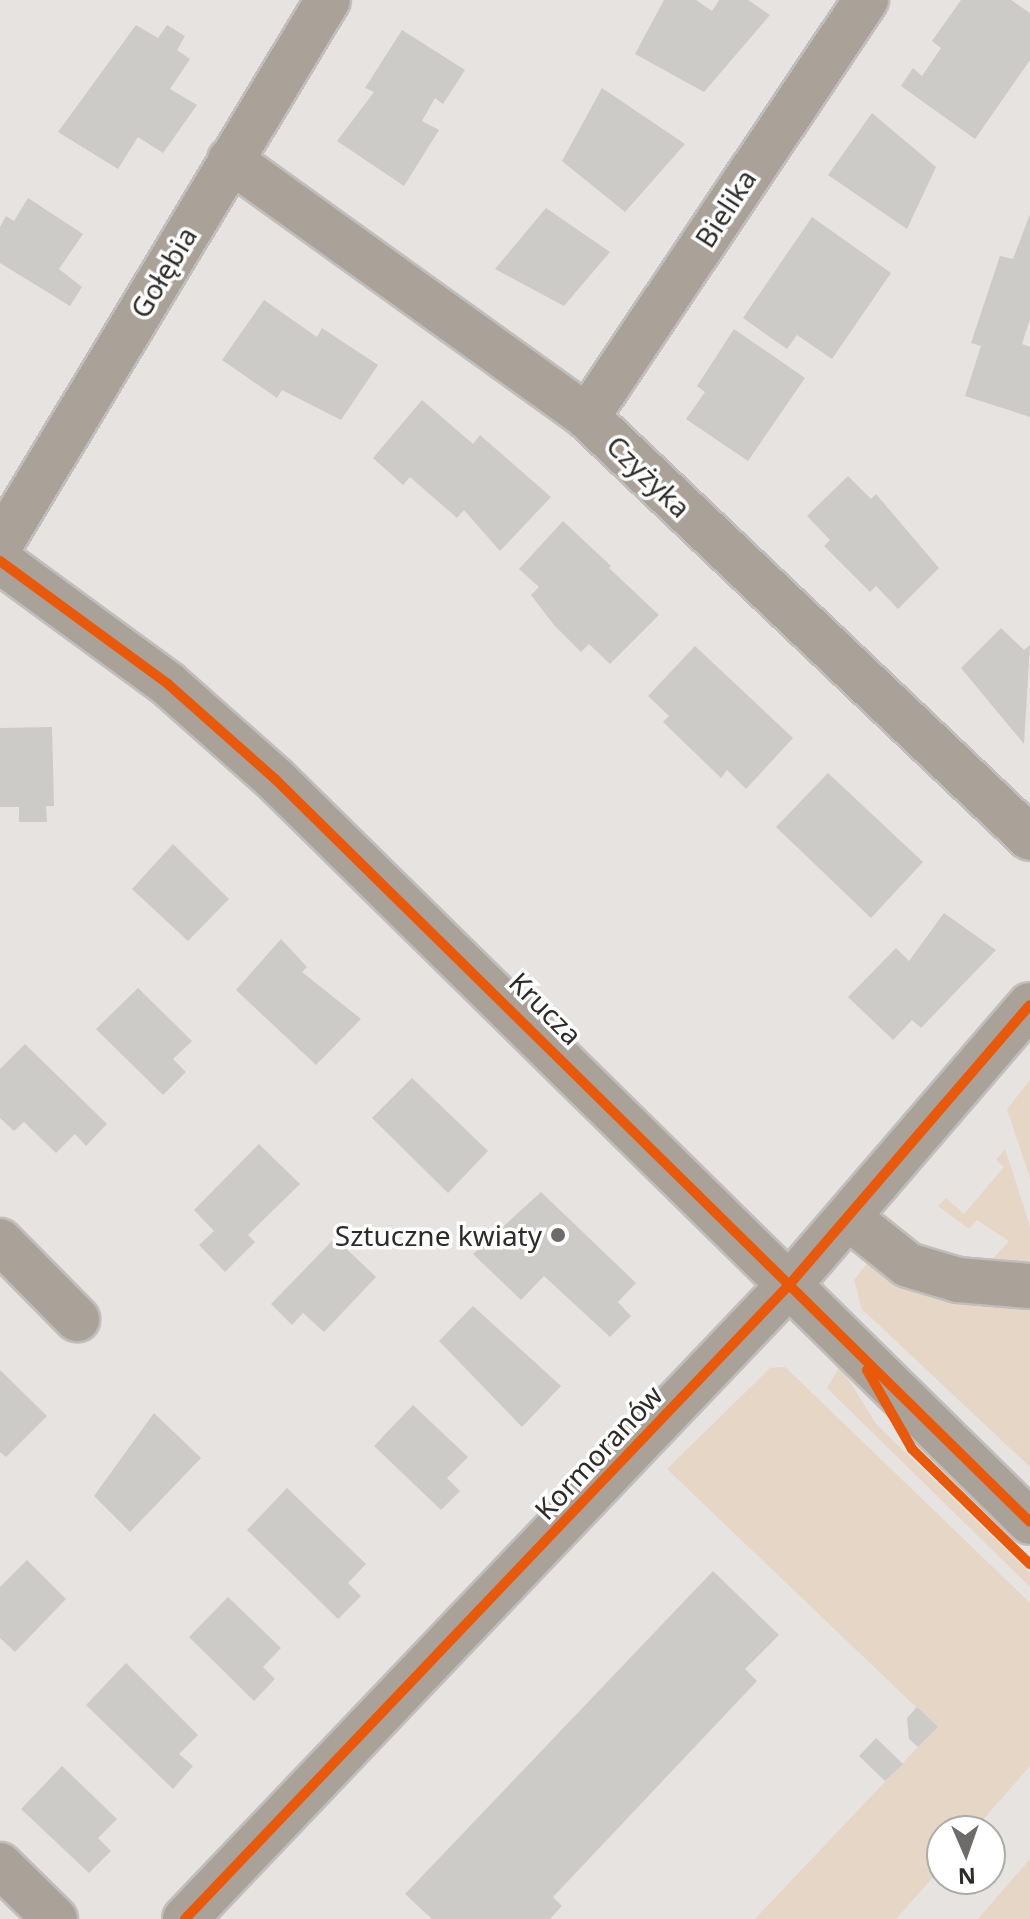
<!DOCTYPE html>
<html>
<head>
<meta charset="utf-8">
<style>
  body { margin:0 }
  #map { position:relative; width:1030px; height:1919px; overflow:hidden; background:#e6e3e0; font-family:"Noto Sans",sans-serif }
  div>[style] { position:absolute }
  .green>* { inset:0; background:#e5d6c6 }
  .building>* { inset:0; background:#cdcbc8 }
  .roads { filter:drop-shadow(2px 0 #c0bebc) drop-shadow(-2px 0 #c0bebc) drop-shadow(0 2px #c0bebc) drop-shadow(0 -2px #c0bebc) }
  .minor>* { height:44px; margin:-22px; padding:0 22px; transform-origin:22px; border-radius:22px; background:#aaa299 }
  .cycleway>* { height:10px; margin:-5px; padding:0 5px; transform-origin:5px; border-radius:5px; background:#e8590c }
  .dots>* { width:22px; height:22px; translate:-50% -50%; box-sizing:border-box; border:4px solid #fff; border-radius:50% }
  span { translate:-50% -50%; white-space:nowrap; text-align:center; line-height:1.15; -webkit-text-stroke:7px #fff; paint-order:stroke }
  .street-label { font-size:28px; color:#2e2c2a }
  .poi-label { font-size:28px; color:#2e2c2a }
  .right { translate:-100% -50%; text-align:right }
  .north { position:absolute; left:926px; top:1815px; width:80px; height:80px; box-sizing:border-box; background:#fff; border:2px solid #ababaa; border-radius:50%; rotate:178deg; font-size:22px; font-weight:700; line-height:32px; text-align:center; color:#2e2c2a }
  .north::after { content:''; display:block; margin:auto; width:28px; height:36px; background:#6e6c6a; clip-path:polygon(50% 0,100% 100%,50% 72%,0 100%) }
</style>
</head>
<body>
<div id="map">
  <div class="green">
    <i style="clip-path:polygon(1030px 1080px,1030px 1178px,1007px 1109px)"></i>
    <i style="clip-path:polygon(1005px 1149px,1030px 1226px,1030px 1260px,1004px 1275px,980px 1273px,1009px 1241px,977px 1220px,969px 1229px,938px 1206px,946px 1198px,964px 1214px,1004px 1167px,996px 1160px)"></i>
    <i style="clip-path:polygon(873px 1256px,1030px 1295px,1030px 1467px,862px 1309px,854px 1280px)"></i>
    <i style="clip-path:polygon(840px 1366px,876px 1424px,1030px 1573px,1030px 1587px,827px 1388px)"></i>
    <i style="clip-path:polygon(785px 1367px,1030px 1603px,1030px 1766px,973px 1831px,942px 1831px,942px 1867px,896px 1919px,755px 1919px,937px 1727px,667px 1469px,770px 1368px)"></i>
    <i style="clip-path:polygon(1030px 1859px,1030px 1919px,978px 1919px)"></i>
  </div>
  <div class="building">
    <i style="clip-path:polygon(664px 0,696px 0,712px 11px,719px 0,748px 0,770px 15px,704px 92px,635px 54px)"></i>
    <i style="clip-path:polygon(961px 0,1011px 0,1030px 13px,1030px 60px,975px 139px,901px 86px,913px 68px,922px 76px,941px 48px,932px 41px)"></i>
    <i style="clip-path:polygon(136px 25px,158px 38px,167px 25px,185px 36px,177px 50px,190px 59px,170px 89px,197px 105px,163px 153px,138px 137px,118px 169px,58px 132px)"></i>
    <i style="clip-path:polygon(402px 30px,465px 70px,443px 104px,435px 98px,422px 121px,439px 130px,404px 186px,337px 141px,374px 92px,365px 88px)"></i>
    <i style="clip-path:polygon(602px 88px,685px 144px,625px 212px,562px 161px)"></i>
    <i style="clip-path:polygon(872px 113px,936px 167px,907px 229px,828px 175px)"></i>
    <i style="clip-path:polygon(28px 198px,83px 234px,59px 269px,82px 287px,70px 306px,0 263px,0 227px,6px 216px,14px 221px)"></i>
    <i style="clip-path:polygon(546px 208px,610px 252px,564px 306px,495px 269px)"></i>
    <i style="clip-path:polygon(1030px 214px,1030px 319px,1022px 344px,1030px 347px,1030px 417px,965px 396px,981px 346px,971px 343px,1000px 256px,1013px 259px)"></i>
    <i style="clip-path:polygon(812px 217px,891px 273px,832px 359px,797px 335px,787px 349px,743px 318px)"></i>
    <i style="clip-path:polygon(264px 300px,317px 337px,322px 328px,378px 365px,341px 420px,282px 390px,277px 398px,222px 360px)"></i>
    <i style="clip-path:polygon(734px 329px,805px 378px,748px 461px,686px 419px,705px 392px,697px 386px)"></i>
    <i style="clip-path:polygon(422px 400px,473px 444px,480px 435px,551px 497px,500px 551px,464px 510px,457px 518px,410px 477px,403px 485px,373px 458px)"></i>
    <i style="clip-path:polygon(848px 476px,871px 499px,876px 494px,939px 568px,898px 609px,876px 586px,870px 592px,824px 546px,830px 540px,807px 516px)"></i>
    <i style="clip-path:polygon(563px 521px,611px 566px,595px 582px,609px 568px,659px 615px,610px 664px,589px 644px,581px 652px,554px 625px,531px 595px,539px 587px,519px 569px)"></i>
    <i style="clip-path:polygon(1001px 628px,1024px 650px,1030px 645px,1024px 744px,961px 668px)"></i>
    <i style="clip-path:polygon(695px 646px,793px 738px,746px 789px,727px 770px,721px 778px,663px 722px,669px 716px,648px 696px)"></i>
    <i style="clip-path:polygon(52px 727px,54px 806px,46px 806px,47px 822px,19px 822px,19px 807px,0 807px,0 728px)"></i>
    <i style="clip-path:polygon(828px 773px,923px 862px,871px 918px,776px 827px)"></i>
    <i style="clip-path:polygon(173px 844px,229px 899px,188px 941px,132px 889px)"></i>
    <i style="clip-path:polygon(944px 913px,996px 950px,921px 1028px,912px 1020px,893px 1040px,848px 997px,896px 948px,909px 961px)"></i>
    <i style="clip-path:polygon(281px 939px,307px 967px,302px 972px,361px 1019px,316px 1065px,236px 990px)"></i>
    <i style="clip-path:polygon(138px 988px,192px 1041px,173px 1059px,186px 1072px,163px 1095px,96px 1029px)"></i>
    <i style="clip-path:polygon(25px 1044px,107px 1124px,86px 1146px,75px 1134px,56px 1153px,24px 1122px,14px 1131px,0 1118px,0 1069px)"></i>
    <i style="clip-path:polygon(412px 1078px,488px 1151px,448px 1193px,372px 1118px)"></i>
    <i style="clip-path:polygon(259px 1144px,300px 1184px,248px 1235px,255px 1242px,225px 1272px,199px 1245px,214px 1231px,194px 1210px)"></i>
    <i style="clip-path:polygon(541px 1192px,636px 1283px,618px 1302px,631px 1316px,610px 1337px,544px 1276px,521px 1300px,473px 1254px)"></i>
    <i style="clip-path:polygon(335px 1238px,376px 1277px,324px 1332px,303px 1313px,292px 1325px,271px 1304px)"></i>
    <i style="clip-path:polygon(473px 1306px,561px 1386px,522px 1427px,439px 1341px)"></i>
    <i style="clip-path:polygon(0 1370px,47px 1416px,6px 1457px,0 1452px)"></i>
    <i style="clip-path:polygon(413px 1405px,468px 1457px,447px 1478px,460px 1491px,441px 1510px,374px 1446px)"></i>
    <i style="clip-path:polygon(154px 1413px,201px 1458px,130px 1532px,94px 1496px)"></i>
    <i style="clip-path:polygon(287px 1488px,366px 1564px,348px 1583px,361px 1596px,338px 1619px,247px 1530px)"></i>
    <i style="clip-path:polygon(27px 1560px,66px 1599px,15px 1652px,0 1638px,0 1587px)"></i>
    <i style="clip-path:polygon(713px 1571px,779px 1635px,745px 1669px,757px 1681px,553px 1897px,562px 1906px,550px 1919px,432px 1919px,405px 1894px)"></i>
    <i style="clip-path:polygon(228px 1597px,281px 1648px,263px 1667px,275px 1679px,254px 1701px,189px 1637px)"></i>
    <i style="clip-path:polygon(126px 1663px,198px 1735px,179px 1754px,193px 1766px,173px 1789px,86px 1705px)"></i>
    <i style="clip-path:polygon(917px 1707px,938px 1727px,918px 1747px,909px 1739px,907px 1718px)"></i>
    <i style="clip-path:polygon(876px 1738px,903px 1764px,885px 1781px,859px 1756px)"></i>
    <i style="clip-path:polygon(62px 1766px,117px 1819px,98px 1838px,111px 1851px,89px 1873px,21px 1809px)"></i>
  </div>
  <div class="roads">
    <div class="minor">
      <i style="left:230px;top:160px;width:440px;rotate:35.7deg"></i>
      <i style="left:587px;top:417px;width:611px;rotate:43.54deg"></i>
      <i style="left:587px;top:417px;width:502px;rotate:-56.21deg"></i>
      <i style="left:0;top:545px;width:636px;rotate:-58.96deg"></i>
      <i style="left:0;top:561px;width:208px;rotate:36.2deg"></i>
      <i style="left:168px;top:684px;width:143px;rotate:41.6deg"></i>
      <i style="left:275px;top:779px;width:1059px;rotate:44.54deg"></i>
      <i style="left:849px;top:1218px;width:75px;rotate:38.5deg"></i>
      <i style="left:908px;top:1265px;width:52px;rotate:16.7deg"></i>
      <i style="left:958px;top:1280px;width:72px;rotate:4.8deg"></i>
      <i style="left:0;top:1241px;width:110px;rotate:45.4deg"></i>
      <i style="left:0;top:1865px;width:77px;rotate:44.5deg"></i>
      <i style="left:185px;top:1919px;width:876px;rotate:-46.39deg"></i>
      <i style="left:789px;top:1285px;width:369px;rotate:-49.3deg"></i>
    </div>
  </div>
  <div class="cycleway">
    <i style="left:0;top:561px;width:208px;rotate:36.2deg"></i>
    <i style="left:168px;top:684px;width:143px;rotate:41.6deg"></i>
    <i style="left:275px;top:779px;width:1059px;rotate:44.54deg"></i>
    <i style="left:867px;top:1370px;width:91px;rotate:60.3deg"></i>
    <i style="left:912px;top:1449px;width:165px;rotate:44.3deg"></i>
    <i style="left:185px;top:1919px;width:876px;rotate:-46.39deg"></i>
    <i style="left:789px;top:1285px;width:369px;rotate:-49.3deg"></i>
  </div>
  <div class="dots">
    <i style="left:558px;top:1235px;background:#6e6c6a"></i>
  </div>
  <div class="street-label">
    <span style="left:725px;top:208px;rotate:-57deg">Bielika</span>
    <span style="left:163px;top:272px;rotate:-59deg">Gołębia</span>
    <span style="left:649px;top:476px;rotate:44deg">Czyżyka</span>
    <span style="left:546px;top:1008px;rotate:45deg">Krucza</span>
    <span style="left:598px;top:1452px;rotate:-47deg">Kormoranów</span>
  </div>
  <div class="poi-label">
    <span class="right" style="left:542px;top:1235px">Sztuczne kwiaty</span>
  </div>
  <div class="north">N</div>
</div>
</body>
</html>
